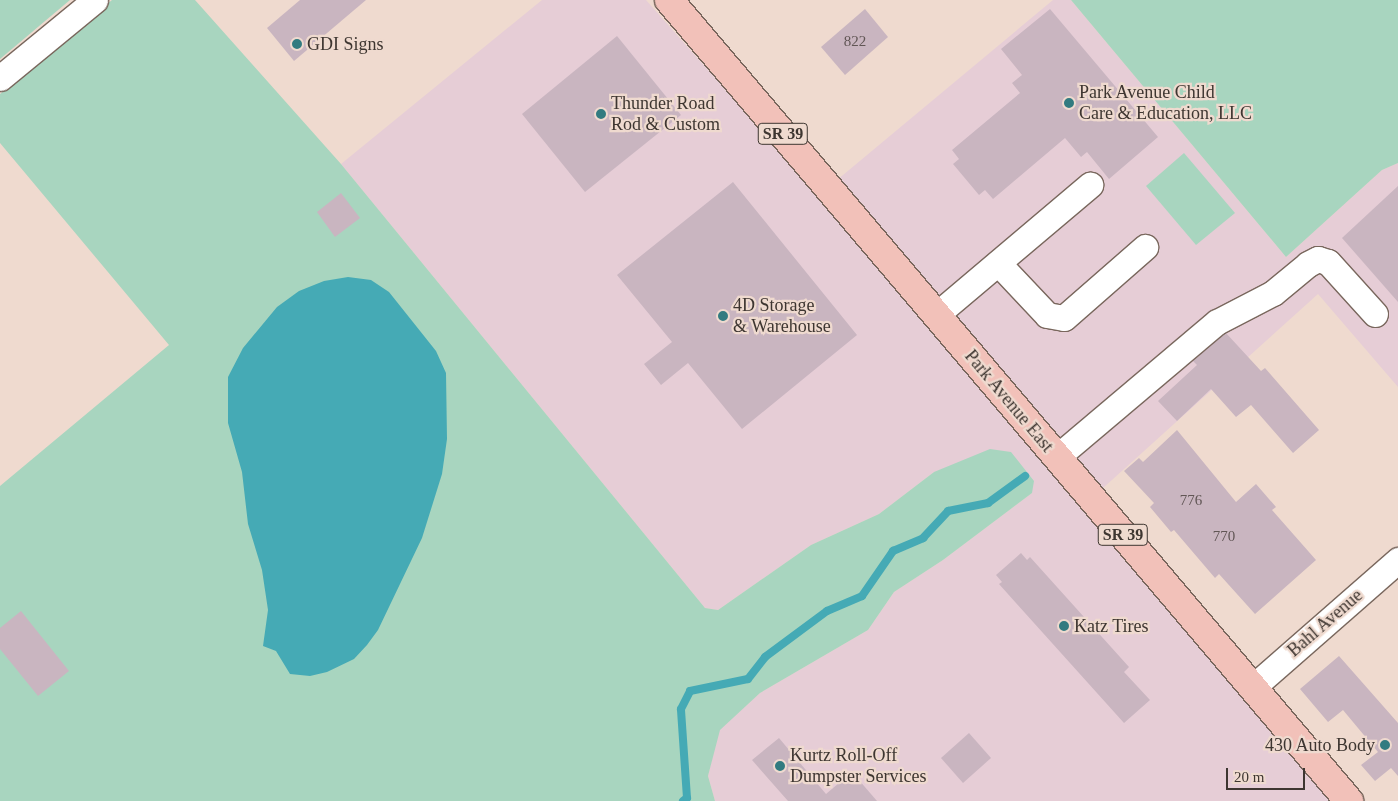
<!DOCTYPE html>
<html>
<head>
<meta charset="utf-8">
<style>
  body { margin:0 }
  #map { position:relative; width:1398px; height:801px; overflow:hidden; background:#efdacf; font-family:Georgia,serif }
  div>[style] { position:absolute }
  .commercial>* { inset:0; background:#e6cdd6 }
  .green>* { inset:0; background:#a8d5bf }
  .water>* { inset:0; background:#45aab5 }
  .stream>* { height:8px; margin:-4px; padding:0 4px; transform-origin:4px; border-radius:4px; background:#45aab5 }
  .building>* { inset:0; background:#c9b5c0 }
  .roads { filter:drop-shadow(1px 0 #79675d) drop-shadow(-1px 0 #79675d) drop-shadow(0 1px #79675d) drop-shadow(0 -1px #79675d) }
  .minor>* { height:25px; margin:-12.5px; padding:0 12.5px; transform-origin:12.5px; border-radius:12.5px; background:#fff }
  .major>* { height:28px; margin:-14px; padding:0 14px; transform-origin:14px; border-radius:14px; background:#f2c1b9 }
  .dots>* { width:14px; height:14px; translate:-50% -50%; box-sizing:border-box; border:2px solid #efdacf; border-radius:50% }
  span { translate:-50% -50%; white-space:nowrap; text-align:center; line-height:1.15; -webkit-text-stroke:4.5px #efdacf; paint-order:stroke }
  .number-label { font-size:15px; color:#615655 }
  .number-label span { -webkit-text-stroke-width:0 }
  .shield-label span { padding:1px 4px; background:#efdacf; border:1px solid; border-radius:4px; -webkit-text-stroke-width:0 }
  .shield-label { font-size:16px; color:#3e3631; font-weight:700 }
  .poi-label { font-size:18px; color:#3e3631 }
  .left { translate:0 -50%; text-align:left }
  .right { translate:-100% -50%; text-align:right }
  .street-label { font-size:18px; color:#3e3631 }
  .scale { position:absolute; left:1226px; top:768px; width:79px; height:22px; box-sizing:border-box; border:2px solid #3e3631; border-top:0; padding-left:6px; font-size:15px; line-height:18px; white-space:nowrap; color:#3e3631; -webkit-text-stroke:4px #efdacf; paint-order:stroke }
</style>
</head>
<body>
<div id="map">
  <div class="commercial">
    <i style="clip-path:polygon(542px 0,646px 0,819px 195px,1053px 0,1071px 0,1286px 257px,1382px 170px,1398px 163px,1398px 387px,1318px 294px,1082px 507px,1331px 801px,715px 801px,708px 776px,719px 730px,760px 693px,868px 630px,894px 592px,943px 560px,1032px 493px,934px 472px,879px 514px,811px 545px,718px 610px,705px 608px,341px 164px)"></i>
  </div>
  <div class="green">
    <i style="clip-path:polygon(0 0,70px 0,0 59px)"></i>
    <i style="clip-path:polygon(112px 0,195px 0,341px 164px,705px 608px,718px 610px,811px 545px,879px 514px,934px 472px,990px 449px,1011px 452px,1034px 481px,1032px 493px,943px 560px,894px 592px,868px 630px,760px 693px,720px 730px,708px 776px,715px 801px,0 801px,0 486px,169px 345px,0 143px,0 94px)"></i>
    <i style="clip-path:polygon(1071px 0,1398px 0,1398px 163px,1382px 170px,1286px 257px)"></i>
    <i style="clip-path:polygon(1184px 153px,1235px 213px,1196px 245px,1146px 186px)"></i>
  </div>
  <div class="water">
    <i style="clip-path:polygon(348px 277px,371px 280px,389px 292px,436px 351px,446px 373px,447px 439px,442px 474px,422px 538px,378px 630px,367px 645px,354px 659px,327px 672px,310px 676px,290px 674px,276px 651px,263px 646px,268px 610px,262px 570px,248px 524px,242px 472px,228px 423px,228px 377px,243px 348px,277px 307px,299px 291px,324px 281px)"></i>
  </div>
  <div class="stream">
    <i style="left:683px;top:801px;width:5px;rotate:-37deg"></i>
    <i style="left:687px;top:798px;width:89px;rotate:-93.9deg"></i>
    <i style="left:681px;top:709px;width:20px;rotate:-63deg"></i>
    <i style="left:690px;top:691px;width:59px;rotate:-11.7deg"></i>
    <i style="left:748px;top:679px;width:28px;rotate:-52deg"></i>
    <i style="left:765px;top:657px;width:77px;rotate:-36.6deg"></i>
    <i style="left:827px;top:611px;width:38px;rotate:-23deg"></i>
    <i style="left:862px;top:596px;width:55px;rotate:-55.4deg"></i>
    <i style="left:893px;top:551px;width:33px;rotate:-23deg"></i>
    <i style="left:923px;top:538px;width:37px;rotate:-47deg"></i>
    <i style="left:948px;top:511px;width:41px;rotate:-11.3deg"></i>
    <i style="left:988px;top:503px;width:46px;rotate:-36.1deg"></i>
  </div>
  <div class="building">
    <i style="clip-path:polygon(300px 0,366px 0,294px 61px,267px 28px)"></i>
    <i style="clip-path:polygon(865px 9px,888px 37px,845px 75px,821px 47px)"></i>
    <i style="clip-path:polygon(1050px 9px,1158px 137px,1109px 179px,1087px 152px,1081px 157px,1065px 138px,993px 199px,985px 190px,979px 195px,953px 164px,959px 159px,952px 150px,1020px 93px,1012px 83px,1022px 75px,1001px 49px)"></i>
    <i style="clip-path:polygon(617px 36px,681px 115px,585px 192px,522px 114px)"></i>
    <i style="clip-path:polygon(733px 182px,857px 335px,742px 429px,688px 363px,661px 385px,644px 364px,672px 342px,617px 275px)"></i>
    <i style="clip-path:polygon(1398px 186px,1398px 302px,1342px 238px)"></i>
    <i style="clip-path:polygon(341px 193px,360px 218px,335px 237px,317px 212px)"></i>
    <i style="clip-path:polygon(1226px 333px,1261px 371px,1265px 368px,1319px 430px,1293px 453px,1251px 405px,1236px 417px,1211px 389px,1177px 421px,1158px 401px,1197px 365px,1193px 361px)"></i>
    <i style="clip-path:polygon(1177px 430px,1236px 502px,1256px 484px,1276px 507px,1272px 510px,1316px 560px,1255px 614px,1219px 574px,1215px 578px,1174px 530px,1171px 532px,1150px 507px,1154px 503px,1124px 471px,1139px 458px,1143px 462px)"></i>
    <i style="clip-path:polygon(1021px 553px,1027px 560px,1030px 557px,1129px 667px,1124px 672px,1150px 700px,1124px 723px,999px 584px,1002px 582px,996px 575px)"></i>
    <i style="clip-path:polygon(21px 611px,69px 671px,38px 696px,0 649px,0 628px)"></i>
    <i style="clip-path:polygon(1339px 656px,1398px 723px,1398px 776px,1391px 768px,1375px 781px,1361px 765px,1378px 752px,1343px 710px,1328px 722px,1300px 689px)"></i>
    <i style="clip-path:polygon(969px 733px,991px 758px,963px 783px,941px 758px)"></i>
    <i style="clip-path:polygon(779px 738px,826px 794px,852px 772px,877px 801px,788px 801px,752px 760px)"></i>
  </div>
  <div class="roads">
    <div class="minor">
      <i style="left:0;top:78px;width:123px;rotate:-39.4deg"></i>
      <i style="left:998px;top:263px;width:71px;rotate:46.7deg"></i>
      <i style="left:1047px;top:315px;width:17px;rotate:10deg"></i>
      <i style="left:1064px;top:318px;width:108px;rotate:-41.2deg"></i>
      <i style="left:936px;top:315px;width:202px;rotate:-40.2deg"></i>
      <i style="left:1057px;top:457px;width:209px;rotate:-40.2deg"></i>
      <i style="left:1217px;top:322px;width:63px;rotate:-27.4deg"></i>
      <i style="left:1273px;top:293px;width:45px;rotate:-39.6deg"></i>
      <i style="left:1308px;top:264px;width:11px;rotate:-27deg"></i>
      <i style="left:1318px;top:259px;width:10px;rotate:17deg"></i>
      <i style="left:1328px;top:262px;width:70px;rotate:47.9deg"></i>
      <i style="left:1253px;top:687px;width:193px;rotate:-41.2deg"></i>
    </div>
    <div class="major">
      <i style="left:669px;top:0;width:1051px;rotate:49.67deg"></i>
    </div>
  </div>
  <div class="dots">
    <i style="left:297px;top:44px;background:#327b80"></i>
    <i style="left:1069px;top:103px;background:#327b80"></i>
    <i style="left:601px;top:114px;background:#327b80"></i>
    <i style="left:723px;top:316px;background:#327b80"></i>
    <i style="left:1064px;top:626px;background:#327b80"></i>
    <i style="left:1385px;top:745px;background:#327b80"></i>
    <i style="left:780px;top:766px;background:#327b80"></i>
  </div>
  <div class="number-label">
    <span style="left:855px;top:42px">822</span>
    <span style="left:1191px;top:501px">776</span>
    <span style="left:1224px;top:537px">770</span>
  </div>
  <div class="shield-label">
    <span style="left:783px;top:134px">SR 39</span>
    <span style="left:1123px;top:535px">SR 39</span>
  </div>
  <div class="poi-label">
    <span class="left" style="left:307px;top:44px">GDI Signs</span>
    <span class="left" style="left:1079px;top:103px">Park Avenue Child<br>Care &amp; Education, LLC</span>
    <span class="left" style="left:611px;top:114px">Thunder Road<br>Rod &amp; Custom</span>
    <span class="left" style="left:733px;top:316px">4D Storage<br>&amp; Warehouse</span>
    <span class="left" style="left:1074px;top:626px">Katz Tires</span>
    <span class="right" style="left:1375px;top:745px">430 Auto Body</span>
    <span class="left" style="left:790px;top:766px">Kurtz Roll-Off<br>Dumpster Services</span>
  </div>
  <div class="street-label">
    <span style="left:1009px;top:401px;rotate:50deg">Park Avenue East</span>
    <span style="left:1325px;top:623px;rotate:-41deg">Bahl Avenue</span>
  </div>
  <div class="scale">20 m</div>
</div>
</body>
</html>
